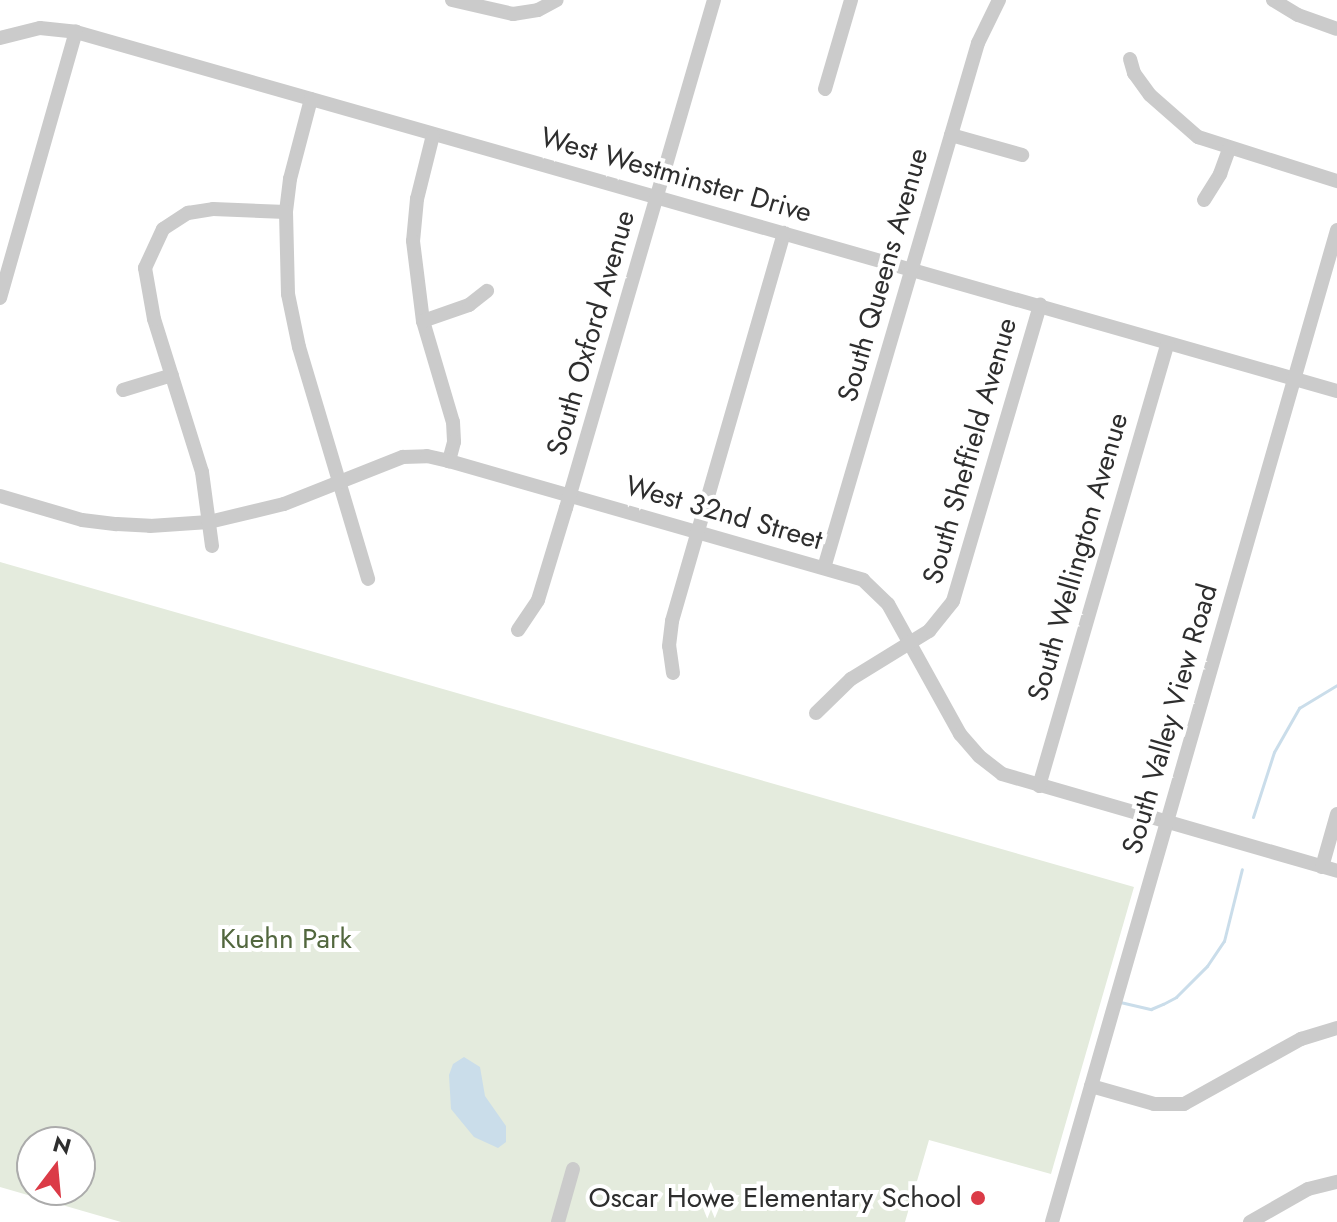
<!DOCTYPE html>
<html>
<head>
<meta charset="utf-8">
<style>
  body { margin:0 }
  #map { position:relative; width:1337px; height:1222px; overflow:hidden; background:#fff; font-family:Jost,sans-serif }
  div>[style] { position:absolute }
  .green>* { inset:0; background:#e4ebdd }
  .water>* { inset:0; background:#caddea }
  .stream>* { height:3px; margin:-1.5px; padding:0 1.5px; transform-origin:1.5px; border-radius:1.5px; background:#caddea }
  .minor>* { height:14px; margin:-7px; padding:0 7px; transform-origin:7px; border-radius:7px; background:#cbcbcb }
  .dots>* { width:22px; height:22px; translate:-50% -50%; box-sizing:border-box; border:4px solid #fff; border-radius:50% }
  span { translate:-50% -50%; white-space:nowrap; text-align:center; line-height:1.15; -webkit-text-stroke:8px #fff; paint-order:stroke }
  .street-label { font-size:28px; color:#2e2e2e }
  .park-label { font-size:28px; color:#52673e }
  .poi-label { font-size:28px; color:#2e2e2e }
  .right { translate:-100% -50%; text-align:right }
  .north { position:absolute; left:16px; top:1126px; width:80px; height:80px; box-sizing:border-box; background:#fff; border:2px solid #ababab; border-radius:50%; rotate:16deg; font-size:22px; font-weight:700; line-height:32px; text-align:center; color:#2e2e2e }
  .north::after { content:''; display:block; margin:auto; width:28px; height:36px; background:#db3b47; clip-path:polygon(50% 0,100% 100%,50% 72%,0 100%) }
</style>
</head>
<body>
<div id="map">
  <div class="green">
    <i style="clip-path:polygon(evenodd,0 562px,1134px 887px,1051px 1174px,929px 1140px,905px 1222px,121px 1222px,0 1187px,0 562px,32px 1142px,80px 1142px,80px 1190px,32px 1190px,32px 1142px)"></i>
  </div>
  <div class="water">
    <i style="clip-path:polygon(464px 1057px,480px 1067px,485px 1096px,506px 1126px,506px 1142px,498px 1148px,474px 1137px,451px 1109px,449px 1075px,453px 1064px)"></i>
  </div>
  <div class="stream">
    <i style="left:1253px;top:817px;width:68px;rotate:-72.1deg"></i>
    <i style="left:1274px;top:752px;width:51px;rotate:-60.4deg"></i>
    <i style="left:1299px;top:708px;width:44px;rotate:-31.2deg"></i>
    <i style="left:1120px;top:1002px;width:32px;rotate:13deg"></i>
    <i style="left:1151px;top:1009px;width:13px;rotate:-23deg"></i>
    <i style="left:1163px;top:1004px;width:15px;rotate:-28deg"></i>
    <i style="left:1176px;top:997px;width:44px;rotate:-45deg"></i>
    <i style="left:1207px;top:966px;width:30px;rotate:-56deg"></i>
    <i style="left:1224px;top:941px;width:74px;rotate:-76deg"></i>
  </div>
  <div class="minor">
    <i style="left:452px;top:0;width:63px;rotate:12.9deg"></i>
    <i style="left:513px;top:14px;width:25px;rotate:-9deg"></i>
    <i style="left:538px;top:10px;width:21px;rotate:-28deg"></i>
    <i style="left:1273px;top:0;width:29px;rotate:31deg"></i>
    <i style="left:1298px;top:15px;width:41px;rotate:19.7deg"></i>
    <i style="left:0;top:38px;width:41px;rotate:-14deg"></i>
    <i style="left:40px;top:28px;width:36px;rotate:6deg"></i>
    <i style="left:76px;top:32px;width:1311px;rotate:15.89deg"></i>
    <i style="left:1130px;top:59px;width:15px;rotate:74deg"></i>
    <i style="left:1134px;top:73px;width:27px;rotate:54deg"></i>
    <i style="left:1150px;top:95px;width:64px;rotate:41.2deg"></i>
    <i style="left:1198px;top:137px;width:146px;rotate:17.6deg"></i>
    <i style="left:825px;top:89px;width:93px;rotate:-73.7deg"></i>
    <i style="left:311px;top:99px;width:83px;rotate:104.7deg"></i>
    <i style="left:290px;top:179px;width:33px;rotate:97deg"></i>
    <i style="left:286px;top:212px;width:82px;rotate:88.6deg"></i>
    <i style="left:288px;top:294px;width:54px;rotate:78.3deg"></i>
    <i style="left:299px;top:347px;width:242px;rotate:73.4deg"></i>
    <i style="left:433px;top:135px;width:66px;rotate:104deg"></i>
    <i style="left:417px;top:199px;width:42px;rotate:95.4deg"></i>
    <i style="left:413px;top:241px;width:81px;rotate:82.9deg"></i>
    <i style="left:423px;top:321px;width:105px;rotate:73.5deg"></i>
    <i style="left:453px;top:422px;width:20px;rotate:87deg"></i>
    <i style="left:454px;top:442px;width:20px;rotate:105deg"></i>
    <i style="left:951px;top:135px;width:74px;rotate:15.7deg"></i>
    <i style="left:1204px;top:200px;width:31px;rotate:-58deg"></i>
    <i style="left:1220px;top:174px;width:27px;rotate:-70deg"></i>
    <i style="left:0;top:298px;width:277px;rotate:-74.1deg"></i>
    <i style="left:423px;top:321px;width:49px;rotate:-19.2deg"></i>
    <i style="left:469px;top:305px;width:23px;rotate:-38deg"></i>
    <i style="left:123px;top:390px;width:51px;rotate:-17deg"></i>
    <i style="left:0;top:496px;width:85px;rotate:16.3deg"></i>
    <i style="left:82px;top:520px;width:35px;rotate:7deg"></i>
    <i style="left:117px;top:524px;width:33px;rotate:3deg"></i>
    <i style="left:150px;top:526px;width:59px;rotate:-3.9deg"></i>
    <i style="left:209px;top:522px;width:77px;rotate:-13.5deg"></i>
    <i style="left:284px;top:504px;width:128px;rotate:-21.6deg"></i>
    <i style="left:403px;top:457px;width:24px;rotate:-2deg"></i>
    <i style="left:427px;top:456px;width:23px;rotate:13deg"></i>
    <i style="left:449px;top:461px;width:431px;rotate:16deg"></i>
    <i style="left:863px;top:580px;width:35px;rotate:44deg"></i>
    <i style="left:888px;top:604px;width:149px;rotate:61deg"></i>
    <i style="left:960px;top:734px;width:29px;rotate:49deg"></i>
    <i style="left:979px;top:756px;width:29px;rotate:38deg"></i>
    <i style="left:1002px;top:774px;width:349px;rotate:16.1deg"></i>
    <i style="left:212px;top:546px;width:75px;rotate:-97.7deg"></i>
    <i style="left:202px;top:472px;width:160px;rotate:-107.4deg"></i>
    <i style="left:154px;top:319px;width:52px;rotate:-100deg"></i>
    <i style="left:145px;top:268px;width:43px;rotate:-65.2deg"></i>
    <i style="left:163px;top:229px;width:30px;rotate:-33deg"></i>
    <i style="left:188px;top:213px;width:25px;rotate:-9deg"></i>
    <i style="left:213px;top:209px;width:73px;rotate:2.4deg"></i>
    <i style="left:824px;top:568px;width:547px;rotate:-73.65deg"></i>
    <i style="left:978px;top:43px;width:48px;rotate:-64deg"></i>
    <i style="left:518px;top:630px;width:36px;rotate:-56deg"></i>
    <i style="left:538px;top:600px;width:96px;rotate:-73.1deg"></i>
    <i style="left:566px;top:508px;width:529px;rotate:-73.76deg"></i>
    <i style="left:673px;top:673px;width:27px;rotate:-98deg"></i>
    <i style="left:669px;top:646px;width:25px;rotate:-83deg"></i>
    <i style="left:672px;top:621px;width:404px;rotate:-73.9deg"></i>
    <i style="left:816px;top:713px;width:49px;rotate:-44.2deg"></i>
    <i style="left:851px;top:679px;width:92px;rotate:-31.6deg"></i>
    <i style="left:929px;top:631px;width:38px;rotate:-51deg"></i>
    <i style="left:953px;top:601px;width:309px;rotate:-73.6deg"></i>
    <i style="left:1039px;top:786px;width:461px;rotate:-73.8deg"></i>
    <i style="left:1322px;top:867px;width:55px;rotate:-74.2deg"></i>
    <i style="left:1091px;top:1086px;width:66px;rotate:15.9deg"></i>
    <i style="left:1154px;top:1104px;width:30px"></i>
    <i style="left:1184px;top:1104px;width:134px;rotate:-29.1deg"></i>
    <i style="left:1301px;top:1039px;width:38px;rotate:-17deg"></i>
    <i style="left:558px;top:1222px;width:55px;rotate:-74.2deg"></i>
    <i style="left:1052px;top:1222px;width:1032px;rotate:-73.97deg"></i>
    <i style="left:1250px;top:1222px;width:67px;rotate:-29.6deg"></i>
    <i style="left:1308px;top:1189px;width:30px;rotate:-14deg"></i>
  </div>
  <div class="dots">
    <i style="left:978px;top:1198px;background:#db3b47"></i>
  </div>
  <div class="street-label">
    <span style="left:676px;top:175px;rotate:16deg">West Westminster Drive</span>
    <span style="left:883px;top:275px;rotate:-74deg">South Queens Avenue</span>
    <span style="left:591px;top:333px;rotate:-74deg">South Oxford Avenue</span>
    <span style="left:970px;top:451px;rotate:-74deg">South Sheffield Avenue</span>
    <span style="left:724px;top:513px;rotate:16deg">West 32nd Street</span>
    <span style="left:1078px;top:557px;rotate:-74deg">South Wellington Avenue</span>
    <span style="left:1170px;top:719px;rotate:-74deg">South Valley View Road</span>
  </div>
  <div class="park-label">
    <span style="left:286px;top:939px">Kuehn Park</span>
  </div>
  <div class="poi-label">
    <span class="right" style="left:962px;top:1198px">Oscar Howe Elementary School</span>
  </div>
  <div class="north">N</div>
</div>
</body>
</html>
